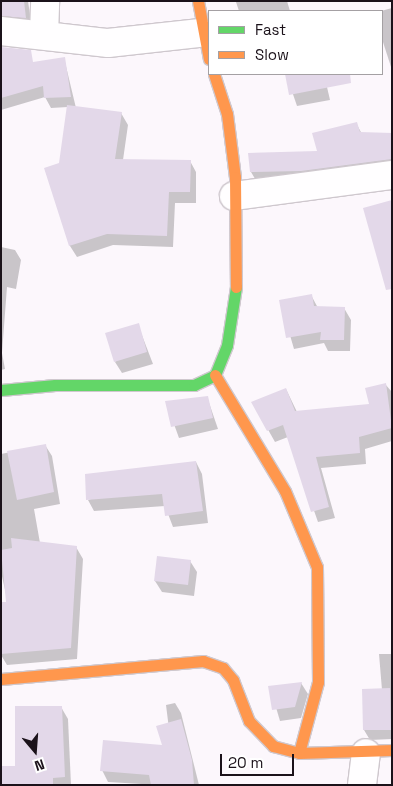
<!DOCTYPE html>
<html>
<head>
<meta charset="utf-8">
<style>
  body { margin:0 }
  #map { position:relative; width:393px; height:786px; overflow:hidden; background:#fcf7fc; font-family:"Space Grotesk",sans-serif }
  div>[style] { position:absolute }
  .shadow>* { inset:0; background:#0003 }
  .building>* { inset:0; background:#e3d8e9 }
  .roads { filter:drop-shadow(1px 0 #cfc8ce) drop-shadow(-1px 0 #cfc8ce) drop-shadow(0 1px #cfc8ce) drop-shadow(0 -1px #cfc8ce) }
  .street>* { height:28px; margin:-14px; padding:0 14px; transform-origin:14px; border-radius:14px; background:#fffeff }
  .fast>* { height:11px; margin:-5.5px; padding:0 5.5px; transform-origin:5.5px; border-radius:5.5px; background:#63d668 }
  .slow>* { height:11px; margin:-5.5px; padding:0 5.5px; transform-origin:5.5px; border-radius:5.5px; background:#ff974d }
  span { translate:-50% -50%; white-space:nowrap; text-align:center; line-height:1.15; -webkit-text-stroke:5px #fff; paint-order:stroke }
  .frame { position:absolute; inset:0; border:2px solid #1b121a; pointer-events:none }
  .legend { position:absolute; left:208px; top:10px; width:175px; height:65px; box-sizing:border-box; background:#fff; border:1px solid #a4a0a3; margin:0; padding:6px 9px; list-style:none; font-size:15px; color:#1b121a }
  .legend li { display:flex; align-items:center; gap:10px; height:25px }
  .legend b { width:25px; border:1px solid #a4a0a3 }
  .north { position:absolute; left:10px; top:726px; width:50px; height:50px; -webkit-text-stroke:4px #fff; paint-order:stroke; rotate:162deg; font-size:14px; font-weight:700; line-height:20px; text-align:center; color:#1b121a }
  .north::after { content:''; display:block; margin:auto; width:18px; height:22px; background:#1b121a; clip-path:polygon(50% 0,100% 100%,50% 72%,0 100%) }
  .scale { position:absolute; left:220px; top:754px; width:74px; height:22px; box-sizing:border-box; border:2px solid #1b121a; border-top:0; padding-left:6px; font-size:15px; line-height:18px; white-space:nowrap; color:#1b121a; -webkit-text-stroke:4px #fff; paint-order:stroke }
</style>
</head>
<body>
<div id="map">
  <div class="shadow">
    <i style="clip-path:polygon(1px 1px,28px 1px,32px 29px,1px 18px)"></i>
    <i style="clip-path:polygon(287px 1px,290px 11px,239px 11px,236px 2px)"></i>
    <i style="clip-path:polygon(392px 8px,392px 70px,382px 39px,381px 11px)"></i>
    <i style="clip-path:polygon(64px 58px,76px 108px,121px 113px,128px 125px,123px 160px,190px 161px,196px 172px,196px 203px,175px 203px,173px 247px,113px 245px,77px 257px,70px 246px,45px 169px,60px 164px,68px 107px,51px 108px,45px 97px,1px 110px,1px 70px)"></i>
    <i style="clip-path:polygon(286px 74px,324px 74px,330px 100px,297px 106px)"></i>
    <i style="clip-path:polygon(356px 123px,362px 134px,392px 134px,392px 171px,258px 184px,251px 172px,249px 154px,319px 153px)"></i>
    <i style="clip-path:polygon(1px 247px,15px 250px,21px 260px,16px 289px,7px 287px,2px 353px,5px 369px,1px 370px)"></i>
    <i style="clip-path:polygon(311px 295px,318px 308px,344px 308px,351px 320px,350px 351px,328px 351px,324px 343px,294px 349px,280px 301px)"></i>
    <i style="clip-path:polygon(138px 325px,153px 364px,122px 373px,115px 362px)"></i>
    <i style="clip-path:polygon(385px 384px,392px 392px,392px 441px,365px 449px,366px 464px,321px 468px,335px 518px,318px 522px,288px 437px,275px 442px,253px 403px,286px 389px,297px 412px,371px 405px)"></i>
    <i style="clip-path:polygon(207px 397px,218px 429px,179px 438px,166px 402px)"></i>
    <i style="clip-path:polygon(45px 445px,52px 456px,60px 504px,34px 509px,40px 543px,76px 547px,83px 559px,77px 659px,7px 665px,1px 655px,1px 604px,8px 603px,1px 572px,1px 454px)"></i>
    <i style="clip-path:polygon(196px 462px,202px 474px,208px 523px,173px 527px,165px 506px,94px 511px,88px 500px)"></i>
    <i style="clip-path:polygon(190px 561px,197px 572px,194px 596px,162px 592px,155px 581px)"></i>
    <i style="clip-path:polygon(379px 654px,392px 654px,392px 739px,370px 740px,364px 730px,382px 690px)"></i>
    <i style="clip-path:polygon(301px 683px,308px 694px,301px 718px,280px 721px,270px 687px)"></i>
    <i style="clip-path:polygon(175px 703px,181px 713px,199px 785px,176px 785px,166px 705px)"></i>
    <i style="clip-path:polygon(61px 707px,68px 719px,71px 785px,1px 785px)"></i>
    <i style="clip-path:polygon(155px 746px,158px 785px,108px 782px,102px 770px)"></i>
  </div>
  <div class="building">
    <i style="clip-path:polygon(1px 1px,24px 1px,26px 18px,1px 16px)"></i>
    <i style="clip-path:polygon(1px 47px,31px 50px,33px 62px,65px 57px,71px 97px,44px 98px,43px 86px,1px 98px)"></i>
    <i style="clip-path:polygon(285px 74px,350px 74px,351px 83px,289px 95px)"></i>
    <i style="clip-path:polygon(67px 105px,122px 112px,115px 159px,191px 160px,190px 192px,169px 192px,167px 236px,107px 234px,69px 246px,44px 168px,59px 163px)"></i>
    <i style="clip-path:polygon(357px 122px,360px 132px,392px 133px,392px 159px,301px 171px,250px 172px,248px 153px,317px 151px,312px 133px)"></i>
    <i style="clip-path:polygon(392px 200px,392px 289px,386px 290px,363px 208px)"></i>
    <i style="clip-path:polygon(312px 294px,314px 306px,345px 307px,344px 340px,320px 340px,321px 332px,286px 338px,279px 300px)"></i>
    <i style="clip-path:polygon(139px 323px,147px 352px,114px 362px,105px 333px)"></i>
    <i style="clip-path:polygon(386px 383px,392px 428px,359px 437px,360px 453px,316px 457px,329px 507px,311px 512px,283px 425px,267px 431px,251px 402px,286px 388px,295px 411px,369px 404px,365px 388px)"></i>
    <i style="clip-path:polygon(208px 396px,213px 418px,171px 427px,165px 401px)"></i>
    <i style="clip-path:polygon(46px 444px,54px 492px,17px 500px,7px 451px)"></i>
    <i style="clip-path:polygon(196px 461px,203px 511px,165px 516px,162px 494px,86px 500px,85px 474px)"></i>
    <i style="clip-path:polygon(11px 538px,77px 546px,71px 648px,1px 654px,1px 602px,6px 602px,1px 550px,12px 548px)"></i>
    <i style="clip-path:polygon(157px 556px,191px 560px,188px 585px,154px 581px)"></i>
    <i style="clip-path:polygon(302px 682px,295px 707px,272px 710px,268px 686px)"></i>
    <i style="clip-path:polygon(390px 688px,391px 730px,363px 730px,362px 689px)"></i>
    <i style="clip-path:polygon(15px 706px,62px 706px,65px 777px,53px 778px,53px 785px,1px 785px,1px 766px,15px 766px)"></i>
    <i style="clip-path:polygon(181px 719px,192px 760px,194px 785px,151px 785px,149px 775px,100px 771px,103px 740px,162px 745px,156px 726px)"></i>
  </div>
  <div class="roads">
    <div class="street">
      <i style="left:1px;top:31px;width:108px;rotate:6.4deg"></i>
      <i style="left:108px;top:43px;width:93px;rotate:-6.2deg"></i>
      <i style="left:44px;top:35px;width:34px;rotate:-88deg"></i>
      <i style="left:234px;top:196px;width:159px;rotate:-7.6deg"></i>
      <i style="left:362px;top:785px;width:32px;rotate:-83deg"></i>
    </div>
    <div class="fast">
      <i style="left:1px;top:390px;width:54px;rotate:-5.3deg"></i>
      <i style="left:55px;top:385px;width:139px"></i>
      <i style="left:194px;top:385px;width:23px;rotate:-25deg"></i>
      <i style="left:215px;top:375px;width:32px;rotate:-68deg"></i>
      <i style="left:227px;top:345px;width:59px;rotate:-81.2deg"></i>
    </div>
    <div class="slow">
      <i style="left:198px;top:1px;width:59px;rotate:79.3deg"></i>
      <i style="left:214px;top:74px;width:42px;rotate:72deg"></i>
      <i style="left:227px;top:114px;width:64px;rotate:82.8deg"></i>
      <i style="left:235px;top:177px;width:110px;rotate:89.5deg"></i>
      <i style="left:215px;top:375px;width:135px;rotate:58.9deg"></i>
      <i style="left:285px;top:491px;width:82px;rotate:67.2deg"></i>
      <i style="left:317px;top:567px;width:115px;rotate:89.5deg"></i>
      <i style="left:318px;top:682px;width:73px;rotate:105deg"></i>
      <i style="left:1px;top:679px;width:203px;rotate:-5.1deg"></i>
      <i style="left:203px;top:661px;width:21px;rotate:19deg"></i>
      <i style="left:223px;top:668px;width:16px;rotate:50deg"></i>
      <i style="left:233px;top:680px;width:44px;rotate:68.7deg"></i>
      <i style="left:249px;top:721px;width:35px;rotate:46deg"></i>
      <i style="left:273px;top:746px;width:27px;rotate:15deg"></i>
      <i style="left:299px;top:753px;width:93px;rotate:-1.8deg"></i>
    </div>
  </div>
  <div class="frame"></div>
  <ul class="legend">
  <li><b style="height:6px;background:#63d668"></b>Fast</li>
  <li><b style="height:6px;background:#ff974d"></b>Slow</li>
  </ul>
  <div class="north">N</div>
  <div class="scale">20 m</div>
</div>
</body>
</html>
